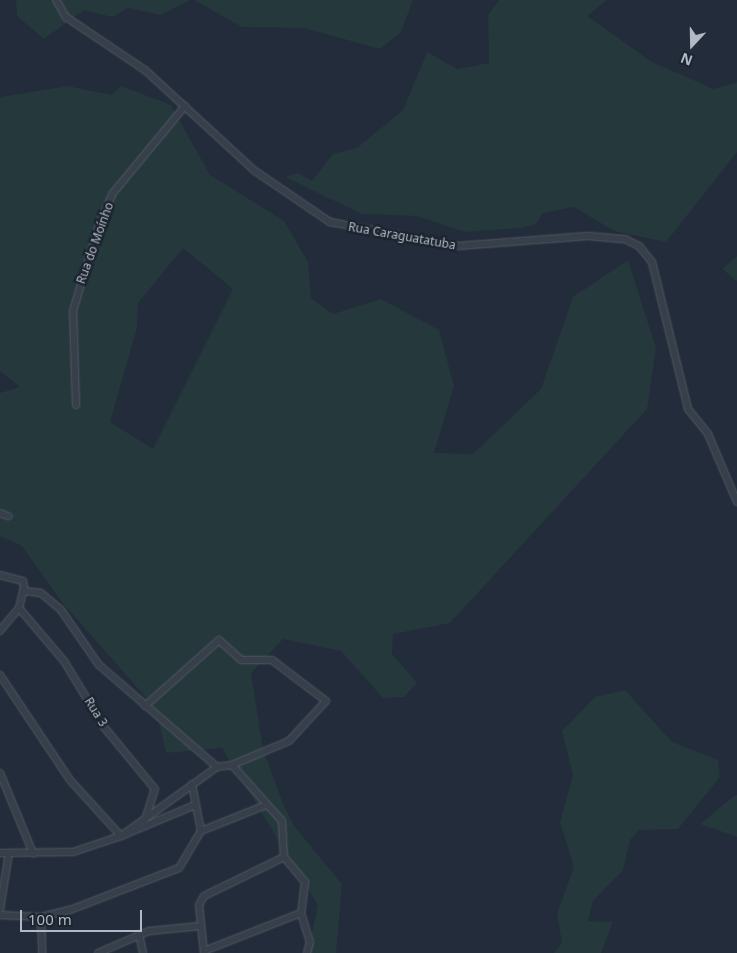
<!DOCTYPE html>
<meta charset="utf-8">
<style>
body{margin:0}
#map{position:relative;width:737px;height:953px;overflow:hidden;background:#232c3a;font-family:"Noto Sans",sans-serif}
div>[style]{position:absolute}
.green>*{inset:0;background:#25383b}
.roads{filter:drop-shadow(0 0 1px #525965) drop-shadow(0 0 1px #525965)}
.minor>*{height:6px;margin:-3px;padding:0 3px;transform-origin:3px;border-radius:3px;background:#373f4a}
span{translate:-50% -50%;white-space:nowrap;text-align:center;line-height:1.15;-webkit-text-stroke:5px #1c242f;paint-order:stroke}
.street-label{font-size:12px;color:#b2b9c6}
.north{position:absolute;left:667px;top:20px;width:50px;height:50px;-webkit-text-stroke:4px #1c242f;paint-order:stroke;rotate:201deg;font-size:14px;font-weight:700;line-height:20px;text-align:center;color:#b2b9c6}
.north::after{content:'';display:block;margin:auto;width:18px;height:22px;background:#b2b9c6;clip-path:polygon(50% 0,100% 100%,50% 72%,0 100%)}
.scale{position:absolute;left:20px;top:910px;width:122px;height:22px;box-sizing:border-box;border:2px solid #b2b9c6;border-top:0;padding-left:6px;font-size:15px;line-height:18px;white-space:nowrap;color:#b2b9c6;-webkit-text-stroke:4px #1c242f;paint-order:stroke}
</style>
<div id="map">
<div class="green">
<div style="clip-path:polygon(16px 0,190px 0,161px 15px,128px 8px,112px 17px,84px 10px,44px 39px,17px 16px)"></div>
<div style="clip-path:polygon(194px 0,413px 0,401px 32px,380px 49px,304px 28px,242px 27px)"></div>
<div style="clip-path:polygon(499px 0,607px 0,587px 16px,652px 62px,714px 89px,737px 82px,737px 152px,666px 242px,614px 231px,574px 207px,543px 213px,536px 224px,521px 228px,465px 232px,417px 216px,362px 214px,285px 177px,298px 173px,312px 181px,333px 154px,357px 148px,403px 110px,427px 52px,457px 69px,489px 63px,488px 15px)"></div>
<div style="clip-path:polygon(evenodd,68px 86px,111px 95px,121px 86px,171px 105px,210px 175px,284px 221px,308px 262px,311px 298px,333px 314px,381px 299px,439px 330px,454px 386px,434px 453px,473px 454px,541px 389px,573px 297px,628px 260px,656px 348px,647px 409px,450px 623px,393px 634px,392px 654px,417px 683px,404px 697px,383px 698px,341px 651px,283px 639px,251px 673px,263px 749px,283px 804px,294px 826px,342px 884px,336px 953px,308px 953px,318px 905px,222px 748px,166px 753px,156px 709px,61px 601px,22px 546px,0 536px,0 393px,20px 387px,0 371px,0 97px,68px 86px,183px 248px,233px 289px,153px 449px,110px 422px,137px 328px,138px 303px,183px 248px)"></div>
<div style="clip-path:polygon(737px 256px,737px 281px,722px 269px)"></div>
<div style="clip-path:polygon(625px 690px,672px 742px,718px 760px,720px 777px,678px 829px,639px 830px,630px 840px,623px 870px,593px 901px,588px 921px,613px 922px,601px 953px,554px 953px,562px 943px,557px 913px,574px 867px,560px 822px,573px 775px,562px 731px,595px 697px)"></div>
<div style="clip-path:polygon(737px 795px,737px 837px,700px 824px,734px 796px)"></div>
</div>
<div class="roads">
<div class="minor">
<div style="left:56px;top:0;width:20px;rotate:60deg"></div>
<div style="left:66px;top:17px;width:95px;rotate:33.9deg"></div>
<div style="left:145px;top:70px;width:149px;rotate:42.6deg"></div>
<div style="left:255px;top:171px;width:91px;rotate:34.2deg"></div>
<div style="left:330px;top:222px;width:130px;rotate:10.6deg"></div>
<div style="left:458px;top:246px;width:130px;rotate:-4.4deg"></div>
<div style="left:588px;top:236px;width:37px;rotate:5deg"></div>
<div style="left:625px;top:239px;width:16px;rotate:27deg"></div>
<div style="left:639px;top:246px;width:21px;rotate:51deg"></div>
<div style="left:652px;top:262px;width:151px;rotate:76.2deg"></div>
<div style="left:688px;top:409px;width:32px;rotate:51deg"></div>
<div style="left:708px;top:434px;width:74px;rotate:66.9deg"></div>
<div style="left:76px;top:405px;width:94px;rotate:-91.8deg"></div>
<div style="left:73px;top:311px;width:87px;rotate:-73.2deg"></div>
<div style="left:98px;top:228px;width:38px;rotate:-67deg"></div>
<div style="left:113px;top:193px;width:113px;rotate:-50.4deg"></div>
<div style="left:0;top:513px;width:9px;rotate:21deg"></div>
<div style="left:0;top:575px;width:24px;rotate:15deg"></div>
<div style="left:23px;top:581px;width:6px;rotate:81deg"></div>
<div style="left:24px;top:587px;width:22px;rotate:103deg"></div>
<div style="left:19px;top:608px;width:30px;rotate:130deg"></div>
<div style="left:24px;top:591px;width:17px;rotate:7deg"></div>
<div style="left:41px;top:593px;width:26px;rotate:40deg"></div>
<div style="left:61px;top:610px;width:67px;rotate:55.4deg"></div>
<div style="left:99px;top:665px;width:156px;rotate:40.8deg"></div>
<div style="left:217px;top:767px;width:15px;rotate:-8deg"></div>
<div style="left:232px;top:765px;width:75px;rotate:48.2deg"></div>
<div style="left:282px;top:821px;width:36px;rotate:87deg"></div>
<div style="left:284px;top:857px;width:33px;rotate:50deg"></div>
<div style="left:305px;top:882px;width:31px;rotate:97deg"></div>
<div style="left:301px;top:913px;width:30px;rotate:73deg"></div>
<div style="left:310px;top:942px;width:11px;rotate:105deg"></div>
<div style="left:19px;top:608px;width:70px;rotate:49.7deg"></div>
<div style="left:64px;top:661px;width:77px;rotate:58.8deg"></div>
<div style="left:104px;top:727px;width:80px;rotate:50.6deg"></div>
<div style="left:155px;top:789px;width:32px;rotate:108deg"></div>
<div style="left:0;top:675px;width:126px;rotate:56.3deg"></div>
<div style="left:70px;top:780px;width:76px;rotate:47.7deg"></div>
<div style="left:121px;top:836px;width:80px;rotate:-22.7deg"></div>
<div style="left:145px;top:706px;width:99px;rotate:-41.7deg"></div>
<div style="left:219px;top:640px;width:30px;rotate:42deg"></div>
<div style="left:241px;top:660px;width:31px"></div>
<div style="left:272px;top:660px;width:68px;rotate:37.2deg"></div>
<div style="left:326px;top:701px;width:54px;rotate:132.8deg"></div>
<div style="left:289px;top:741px;width:62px;rotate:157.2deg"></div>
<div style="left:0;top:773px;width:87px;rotate:67.6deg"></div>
<div style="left:192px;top:784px;width:48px;rotate:79.2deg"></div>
<div style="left:201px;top:831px;width:70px;rotate:-21.8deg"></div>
<div style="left:0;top:853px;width:73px;rotate:-0.8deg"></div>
<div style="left:73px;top:852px;width:51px;rotate:-18.4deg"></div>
<div style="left:121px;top:836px;width:118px;rotate:-35.7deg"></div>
<div style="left:0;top:909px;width:57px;rotate:-80.9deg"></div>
<div style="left:0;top:915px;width:41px;rotate:2.8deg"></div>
<div style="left:41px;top:917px;width:30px;rotate:-14deg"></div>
<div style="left:70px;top:910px;width:117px;rotate:-21.1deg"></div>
<div style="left:179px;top:868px;width:43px;rotate:-59.3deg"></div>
<div style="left:41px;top:917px;width:36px;rotate:88deg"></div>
<div style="left:139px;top:934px;width:19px;rotate:78deg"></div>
<div style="left:204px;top:951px;width:104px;rotate:-21.4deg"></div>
<div style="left:98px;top:953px;width:56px;rotate:-23.3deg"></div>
<div style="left:149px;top:931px;width:51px;rotate:-5.6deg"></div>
<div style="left:204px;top:953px;width:48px;rotate:-95.9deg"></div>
<div style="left:199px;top:905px;width:10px;rotate:-61deg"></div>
<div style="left:204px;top:896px;width:89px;rotate:-26deg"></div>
</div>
</div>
<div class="street-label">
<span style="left:402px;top:236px;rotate:10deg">Rua Caraguatatuba</span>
<span style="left:95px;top:243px;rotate:-70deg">Rua do Moínho</span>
<span style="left:96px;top:712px;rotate:58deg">Rua 3</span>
</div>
<div class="north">N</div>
<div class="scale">100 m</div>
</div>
